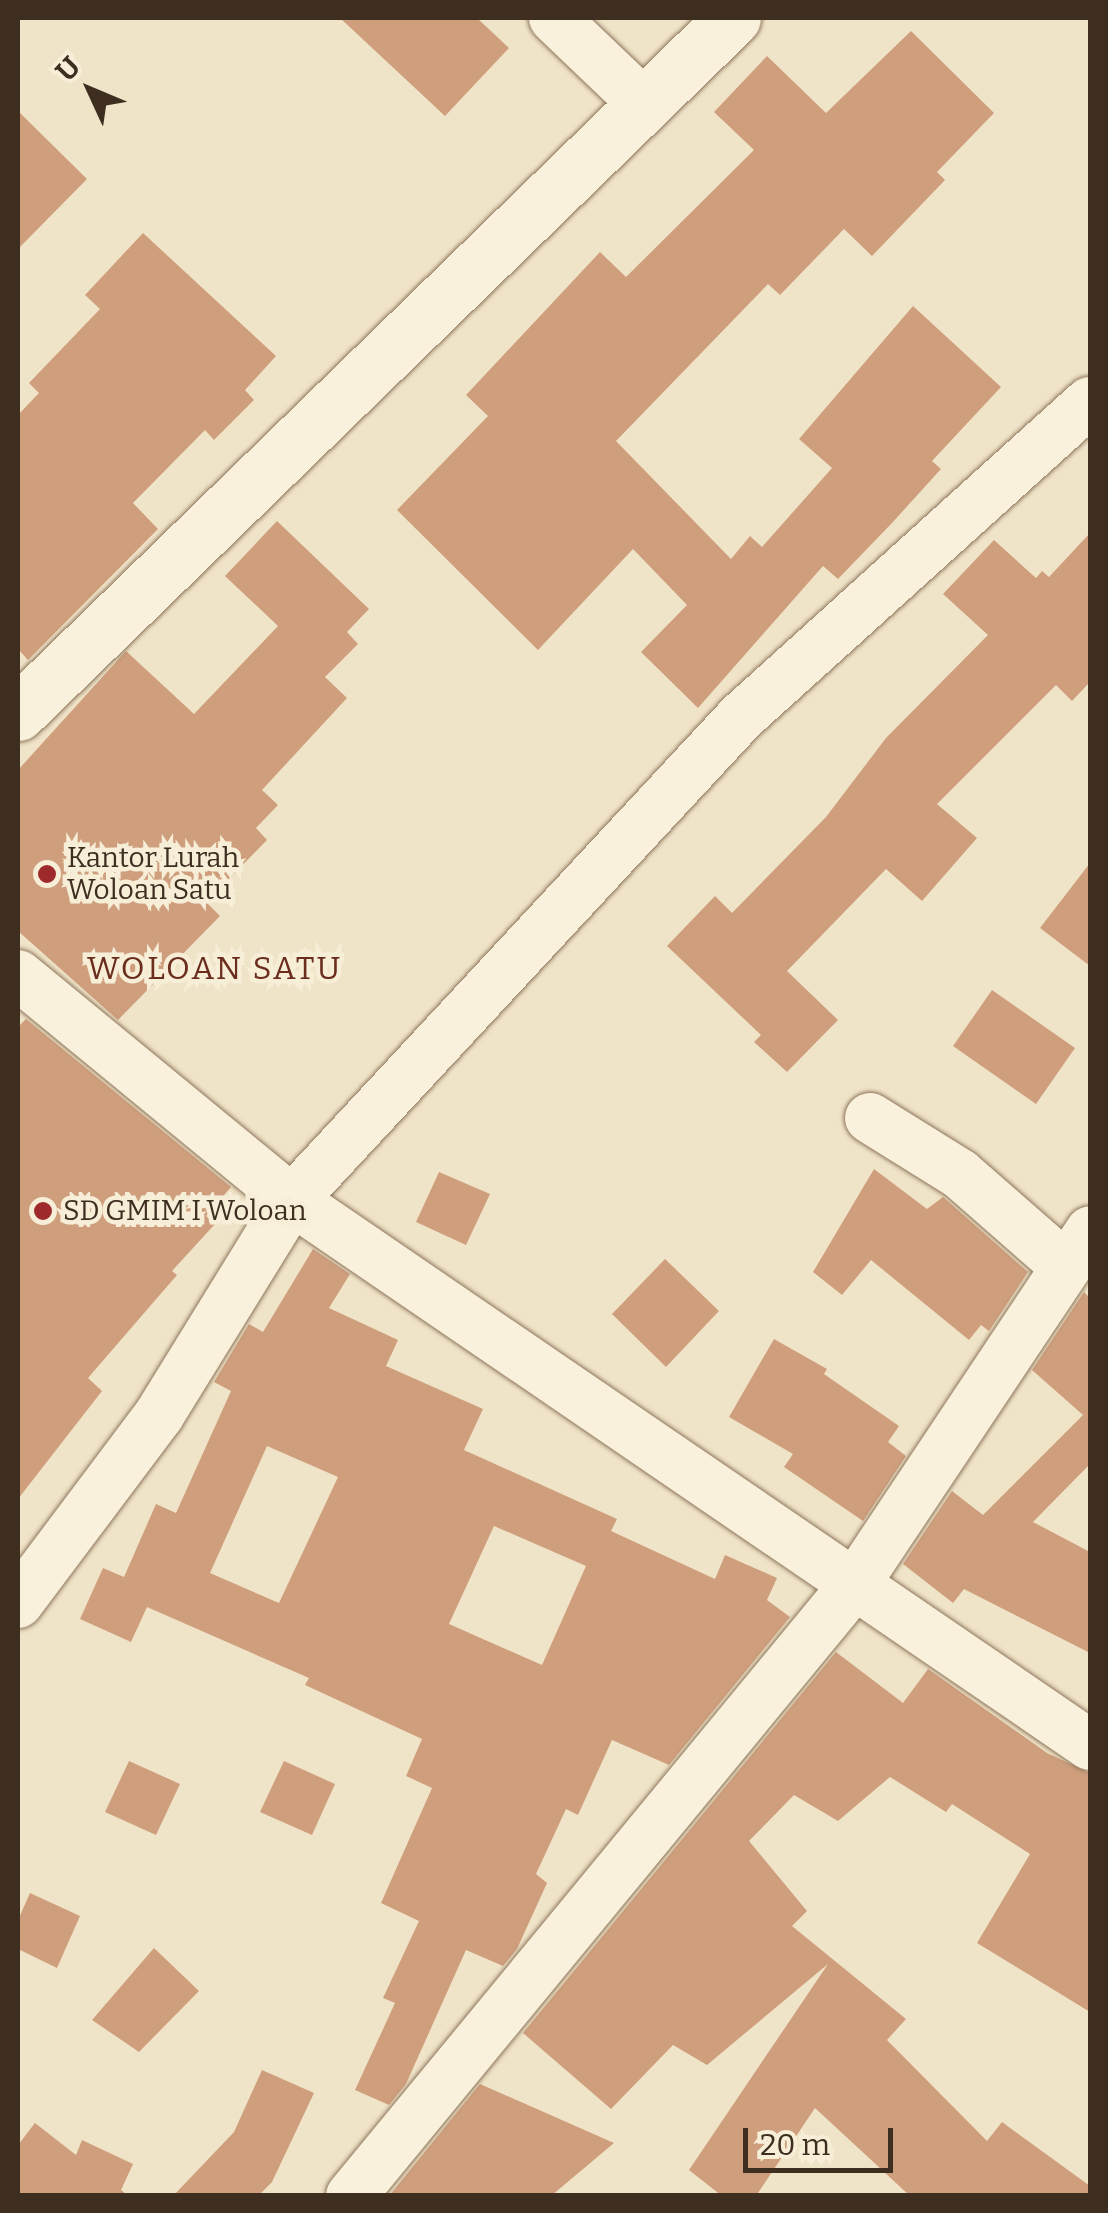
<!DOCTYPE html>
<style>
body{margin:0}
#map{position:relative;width:1108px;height:2213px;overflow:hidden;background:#f0e4c8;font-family:Bitter,serif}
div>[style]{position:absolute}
.building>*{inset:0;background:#cf9f7d}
.roads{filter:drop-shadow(0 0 2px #8d765c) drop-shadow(0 0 2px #8d765c)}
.street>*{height:50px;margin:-25px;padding:0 25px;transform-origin:25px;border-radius:25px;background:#faf1dc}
.secondary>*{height:55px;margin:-27.5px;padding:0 27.5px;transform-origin:27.5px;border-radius:27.5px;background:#faf1dc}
.dots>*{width:28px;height:28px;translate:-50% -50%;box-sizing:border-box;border:5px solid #f7eed8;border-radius:50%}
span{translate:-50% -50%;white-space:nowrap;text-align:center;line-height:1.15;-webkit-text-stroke:9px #f7eed8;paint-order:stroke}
.poi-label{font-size:28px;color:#3d2e20}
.left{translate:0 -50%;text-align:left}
.quarter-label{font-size:32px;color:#6b2e1e;letter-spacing:2.5px}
.frame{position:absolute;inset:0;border:20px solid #3d2e20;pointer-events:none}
.north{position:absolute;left:40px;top:40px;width:100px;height:100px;-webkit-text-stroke:8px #f7eed8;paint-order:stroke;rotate:314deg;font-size:28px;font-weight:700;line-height:40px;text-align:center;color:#3d2e20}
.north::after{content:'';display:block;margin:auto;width:35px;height:45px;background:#3d2e20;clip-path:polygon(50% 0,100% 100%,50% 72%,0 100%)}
.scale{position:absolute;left:743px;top:2128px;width:150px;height:45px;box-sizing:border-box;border:5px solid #3d2e20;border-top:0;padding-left:12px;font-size:30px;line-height:35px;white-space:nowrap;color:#3d2e20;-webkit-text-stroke:8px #f7eed8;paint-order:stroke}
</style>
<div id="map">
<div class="building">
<div style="clip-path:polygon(340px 18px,477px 18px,509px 48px,445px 116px)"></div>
<div style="clip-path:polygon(911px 31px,994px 113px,937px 172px,945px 180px,872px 256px,844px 229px,780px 295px,768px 284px,616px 441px,731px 559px,750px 536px,762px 547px,832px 468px,799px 439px,913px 306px,1001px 387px,932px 461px,941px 469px,892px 523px,838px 579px,823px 566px,698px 708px,641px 652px,687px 605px,633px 549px,538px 650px,397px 510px,488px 416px,466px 395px,600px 252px,626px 277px,754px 150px,714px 112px,767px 56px,826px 113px)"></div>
<div style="clip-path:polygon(18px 111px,87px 179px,18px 249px)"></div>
<div style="clip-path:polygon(143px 233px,276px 356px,245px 390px,254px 400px,214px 440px,205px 430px,133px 503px,158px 529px,28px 660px,18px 649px,18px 415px,39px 393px,29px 383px,100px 309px,85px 295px)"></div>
<div style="clip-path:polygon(277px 521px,369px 609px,347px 632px,358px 644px,325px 677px,347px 698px,262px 790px,278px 805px,256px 828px,267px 840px,206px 902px,220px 916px,118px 1020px,18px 931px,18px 770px,126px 651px,194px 714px,278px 626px,225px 576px)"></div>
<div style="clip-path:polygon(1090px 533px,1090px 682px,1072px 701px,1056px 685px,937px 804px,977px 838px,922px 901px,886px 869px,787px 971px,838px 1020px,787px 1072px,754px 1042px,761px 1035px,667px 946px,715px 896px,732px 913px,826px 817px,886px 738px,988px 635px,943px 594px,994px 540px,1036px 578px,1042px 571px,1049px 577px)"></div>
<div style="clip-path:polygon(1090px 863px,1090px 966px,1040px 928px)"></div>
<div style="clip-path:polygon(992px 990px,1075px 1048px,1036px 1104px,953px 1046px)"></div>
<div style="clip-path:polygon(26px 1019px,231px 1187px,206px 1216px,215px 1224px,172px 1271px,177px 1275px,88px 1378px,102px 1391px,18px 1499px,18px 1027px)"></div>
<div style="clip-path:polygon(874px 1169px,927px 1209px,943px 1197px,1028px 1272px,989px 1331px,981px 1325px,969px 1340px,871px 1260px,842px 1295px,813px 1272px)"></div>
<div style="clip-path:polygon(439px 1172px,490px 1194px,466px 1245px,416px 1222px)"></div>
<div style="clip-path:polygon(evenodd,313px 1249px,350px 1274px,329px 1308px,398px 1340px,386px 1366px,483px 1409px,464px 1450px,617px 1519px,611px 1531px,715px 1579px,725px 1555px,777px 1578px,767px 1600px,790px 1617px,669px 1765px,612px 1740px,578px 1815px,566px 1809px,536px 1874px,547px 1883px,517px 1949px,503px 1966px,466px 1950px,406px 2084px,389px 2105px,355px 2090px,395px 2003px,383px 1998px,419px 1921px,381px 1903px,432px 1788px,406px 1776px,422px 1739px,305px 1685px,309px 1678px,147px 1607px,131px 1642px,80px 1619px,103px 1568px,124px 1577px,156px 1504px,176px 1513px,231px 1391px,214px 1382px,249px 1324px,263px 1332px,313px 1249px,267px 1446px,338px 1477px,279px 1603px,210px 1573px,267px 1446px,313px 1249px,494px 1526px,586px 1566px,542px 1665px,449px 1624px,494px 1526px)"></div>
<div style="clip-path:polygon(665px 1259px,719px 1311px,666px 1367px,612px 1314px)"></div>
<div style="clip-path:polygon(1084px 1292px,1090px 1298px,1090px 1464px,1033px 1522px,1090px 1552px,1090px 1653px,964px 1589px,953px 1603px,903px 1564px,952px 1491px,983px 1515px,1083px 1415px,1032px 1370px)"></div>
<div style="clip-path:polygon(774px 1339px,827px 1369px,824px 1374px,899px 1426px,888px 1442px,906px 1456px,863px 1521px,784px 1467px,793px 1454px,729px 1417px)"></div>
<div style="clip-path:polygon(836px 1652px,903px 1703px,928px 1669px,1047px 1753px,1090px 1773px,1090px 2012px,977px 1943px,1030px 1854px,952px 1804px,946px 1812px,890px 1777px,838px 1821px,794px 1795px,749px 1841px,807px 1911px,792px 1926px,906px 2019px,887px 2040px,987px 2141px,1002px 2122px,1090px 2186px,1090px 2196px,910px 2196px,815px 2108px,756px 2196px,722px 2196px,689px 2170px,828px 1964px,707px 2065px,673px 2045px,611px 2109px,523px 2033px)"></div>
<div style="clip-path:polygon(129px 1761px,180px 1784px,156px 1835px,105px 1812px)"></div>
<div style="clip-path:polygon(284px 1761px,335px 1784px,312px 1835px,260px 1812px)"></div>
<div style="clip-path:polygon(30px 1893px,80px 1916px,57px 1968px,18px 1949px,18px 1920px)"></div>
<div style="clip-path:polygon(154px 1948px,199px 1991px,139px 2052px,92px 2020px)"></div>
<div style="clip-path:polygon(262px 2070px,314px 2093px,272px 2182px,258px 2196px,173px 2196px,234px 2132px)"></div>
<div style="clip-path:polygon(480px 2084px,614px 2143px,551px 2196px,389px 2196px)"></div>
<div style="clip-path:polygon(35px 2123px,76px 2155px,82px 2140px,133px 2164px,121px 2190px,129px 2196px,18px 2196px,18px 2145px)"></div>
</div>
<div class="roads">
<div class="street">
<div style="left:554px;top:18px;width:124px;rotate:43.7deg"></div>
<div style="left:18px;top:975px;width:355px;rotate:39.4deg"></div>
<div style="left:292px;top:1200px;width:966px;rotate:34.33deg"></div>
<div style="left:870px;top:1118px;width:106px;rotate:31.9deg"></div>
<div style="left:960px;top:1174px;width:138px;rotate:41.2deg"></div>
<div style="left:18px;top:1603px;width:235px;rotate:-53.1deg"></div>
<div style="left:159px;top:1415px;width:253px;rotate:-58.3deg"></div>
<div style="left:292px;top:1200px;width:659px;rotate:-47.09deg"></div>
<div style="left:741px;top:717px;width:470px;rotate:-42.1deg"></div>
<div style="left:351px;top:2196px;width:793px;rotate:-50.53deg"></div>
<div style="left:855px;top:1584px;width:424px;rotate:-56.3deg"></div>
</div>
<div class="secondary">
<div style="left:18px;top:713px;width:997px;rotate:-44.19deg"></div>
</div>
</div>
<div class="dots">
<div style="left:47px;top:874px;background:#9e2a2b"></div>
<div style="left:43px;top:1211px;background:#9e2a2b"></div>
</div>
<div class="poi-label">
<span class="left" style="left:67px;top:874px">Kantor Lurah<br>Woloan Satu</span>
<span class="left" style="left:63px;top:1211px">SD GMIM I Woloan</span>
</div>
<div class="quarter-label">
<span style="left:215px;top:968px">WOLOAN SATU</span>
</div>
<div class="frame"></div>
<div class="north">U</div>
<div class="scale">20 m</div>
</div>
